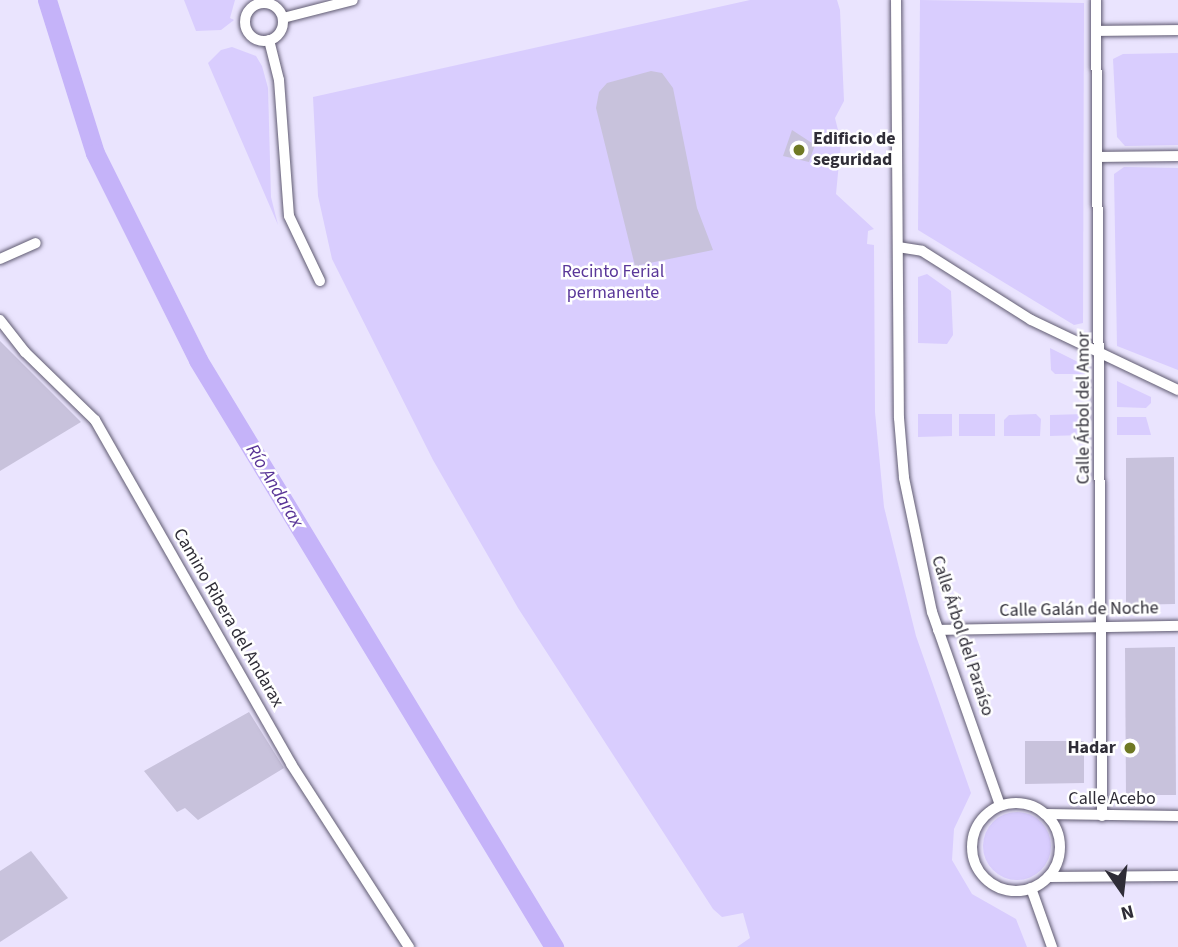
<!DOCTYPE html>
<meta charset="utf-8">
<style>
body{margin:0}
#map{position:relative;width:1178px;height:947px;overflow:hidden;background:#eae4fe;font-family:"Source Sans 3",sans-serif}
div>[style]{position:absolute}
.green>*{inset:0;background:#d9cdfe}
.round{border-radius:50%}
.river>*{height:19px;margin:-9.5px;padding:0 9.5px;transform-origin:9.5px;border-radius:9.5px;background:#c5b3f9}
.building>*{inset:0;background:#c8c2dc}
.roads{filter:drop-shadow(0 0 2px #605b71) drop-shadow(0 0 2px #605b71)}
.minor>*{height:10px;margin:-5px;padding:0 5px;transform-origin:5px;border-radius:5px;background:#fff}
.minor>.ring{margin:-5px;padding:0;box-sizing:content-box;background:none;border:10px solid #fff;border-radius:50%}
.dots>*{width:19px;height:19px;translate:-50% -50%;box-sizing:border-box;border:4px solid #fff;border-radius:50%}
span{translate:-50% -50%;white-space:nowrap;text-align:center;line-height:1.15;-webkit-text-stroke:5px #fff;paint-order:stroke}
.poi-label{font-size:18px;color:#2f2d37;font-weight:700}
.left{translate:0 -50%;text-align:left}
.right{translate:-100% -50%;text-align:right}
.park-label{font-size:18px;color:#5a3799}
.street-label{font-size:18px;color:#2f2d37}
.water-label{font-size:19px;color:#593597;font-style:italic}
.north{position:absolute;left:1087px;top:856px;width:70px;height:70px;-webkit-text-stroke:5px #fff;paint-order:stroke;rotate:166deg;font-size:19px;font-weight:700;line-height:28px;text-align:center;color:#2f2d37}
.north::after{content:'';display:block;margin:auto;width:24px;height:32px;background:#2f2d37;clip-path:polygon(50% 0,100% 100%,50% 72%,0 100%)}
</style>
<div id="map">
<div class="green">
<div style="clip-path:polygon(184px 0,235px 0,230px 18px,234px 20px,221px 30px,196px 31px)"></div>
<div style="clip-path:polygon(750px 0,837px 0,840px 10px,844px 101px,835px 118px,841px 142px,836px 194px,874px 229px,868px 231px,867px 244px,874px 245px,875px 412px,884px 507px,916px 636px,971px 793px,954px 829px,952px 860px,972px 894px,1016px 919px,1027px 947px,737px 947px,750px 938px,743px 913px,722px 917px,713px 909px,518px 608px,433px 460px,332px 259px,318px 196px,313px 97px)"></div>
<div style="clip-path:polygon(920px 0,1084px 3px,1083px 323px,1074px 325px,918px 230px)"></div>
<div style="clip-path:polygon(232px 47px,256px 56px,262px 66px,268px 88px,271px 197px,278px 225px,208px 63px,221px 50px)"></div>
<div style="clip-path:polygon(1178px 53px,1178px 145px,1125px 146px,1117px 137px,1113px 59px,1123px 54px)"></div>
<div style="clip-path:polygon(1124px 167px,1178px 168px,1178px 370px,1117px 346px,1114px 174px)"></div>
<div style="clip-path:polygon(927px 274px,951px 291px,953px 335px,947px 344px,918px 343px,918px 277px)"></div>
<div style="clip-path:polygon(1050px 348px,1084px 365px,1085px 374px,1055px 374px,1051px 370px)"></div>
<div style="clip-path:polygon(1117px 381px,1151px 397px,1151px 403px,1146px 408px,1117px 407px)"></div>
<div style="clip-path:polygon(918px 414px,952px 414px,952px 436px,918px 437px)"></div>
<div style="clip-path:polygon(959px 414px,995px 414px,995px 436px,959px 436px)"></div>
<div style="clip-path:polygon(1036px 414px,1041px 419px,1040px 436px,1004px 436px,1004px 420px,1009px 415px)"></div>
<div style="clip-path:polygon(1084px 414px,1084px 435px,1050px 436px,1050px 415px)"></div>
<div style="clip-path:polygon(1117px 417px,1146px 417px,1151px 435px,1117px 435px)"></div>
<div class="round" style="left:983px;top:812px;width:68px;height:68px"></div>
</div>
<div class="river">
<div style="left:47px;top:0;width:160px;rotate:72.6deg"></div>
<div style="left:95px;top:153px;width:231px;rotate:63.5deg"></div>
<div style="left:198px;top:360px;width:687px;rotate:58.76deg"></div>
</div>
<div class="building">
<div style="clip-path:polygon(651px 71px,662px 73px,673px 88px,697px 208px,713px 250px,635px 266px,596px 108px,599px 92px,607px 83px)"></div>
<div style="clip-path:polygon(792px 130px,815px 145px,809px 162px,783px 156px)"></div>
<div style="clip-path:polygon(0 341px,81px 422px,0 471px)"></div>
<div style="clip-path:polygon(1174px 457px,1175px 604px,1126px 605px,1126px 458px)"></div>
<div style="clip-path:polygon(1175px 647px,1176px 795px,1126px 795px,1125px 648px)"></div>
<div style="clip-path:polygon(249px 712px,284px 768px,198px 820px,185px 808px,177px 812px,144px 771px)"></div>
<div style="clip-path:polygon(1025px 741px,1084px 741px,1084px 783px,1025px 784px)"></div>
<div style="clip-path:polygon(31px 851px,68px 898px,0 942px,0 871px)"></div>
</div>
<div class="roads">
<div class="minor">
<div style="left:896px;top:0;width:418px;rotate:89.6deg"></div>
<div style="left:899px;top:418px;width:60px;rotate:85.2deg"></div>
<div style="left:904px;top:478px;width:137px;rotate:78.2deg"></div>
<div style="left:932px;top:612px;width:205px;rotate:70.6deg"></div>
<div style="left:1096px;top:0;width:816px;rotate:89.58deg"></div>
<div class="ring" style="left:245px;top:3px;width:28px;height:28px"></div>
<div style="left:283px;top:18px;width:72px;rotate:-14.4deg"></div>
<div style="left:1096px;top:31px;width:82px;rotate:-0.7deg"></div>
<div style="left:269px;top:40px;width:41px;rotate:76deg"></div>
<div style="left:279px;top:80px;width:136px;rotate:85.8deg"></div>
<div style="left:289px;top:216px;width:72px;rotate:64.5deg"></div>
<div style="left:1100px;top:157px;width:78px;rotate:-0.7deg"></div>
<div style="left:898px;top:247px;width:24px;rotate:9deg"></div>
<div style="left:922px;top:251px;width:129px;rotate:32.3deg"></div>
<div style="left:1031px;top:320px;width:163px;rotate:25.5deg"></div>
<div style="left:0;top:259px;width:39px;rotate:-24deg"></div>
<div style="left:0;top:320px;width:41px;rotate:52deg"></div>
<div style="left:25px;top:352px;width:98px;rotate:44.2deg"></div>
<div style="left:95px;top:420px;width:396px;rotate:60.3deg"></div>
<div style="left:291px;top:764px;width:218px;rotate:57.2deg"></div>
<div style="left:938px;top:630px;width:240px;rotate:-1deg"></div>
<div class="ring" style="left:972px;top:803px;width:78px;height:78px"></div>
<div style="left:1045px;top:814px;width:133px;rotate:0.9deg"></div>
<div style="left:1048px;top:877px;width:130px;rotate:-0.4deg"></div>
<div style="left:1031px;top:888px;width:63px;rotate:70.4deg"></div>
</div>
</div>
<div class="dots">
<div style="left:799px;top:150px;background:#6f7924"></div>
<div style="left:1130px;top:748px;background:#6f7924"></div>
</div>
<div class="poi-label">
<span class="left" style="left:813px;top:150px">Edificio de<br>seguridad</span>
<span class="right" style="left:1116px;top:748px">Hadar</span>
</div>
<div class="park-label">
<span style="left:613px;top:283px">Recinto Ferial<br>permanente</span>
</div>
<div class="street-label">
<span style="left:1084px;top:408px;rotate:-90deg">Calle Árbol del Amor</span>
<span style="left:1079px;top:610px;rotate:-1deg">Calle Galán de Noche</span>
<span style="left:228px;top:618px;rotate:60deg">Camino Ribera del Andarax</span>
<span style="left:962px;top:636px;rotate:72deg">Calle Árbol del Paraíso</span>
<span style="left:1112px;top:799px">Calle Acebo</span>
</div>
<div class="water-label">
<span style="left:274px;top:486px;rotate:59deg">Río Andarax</span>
</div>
<div class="north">N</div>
</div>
